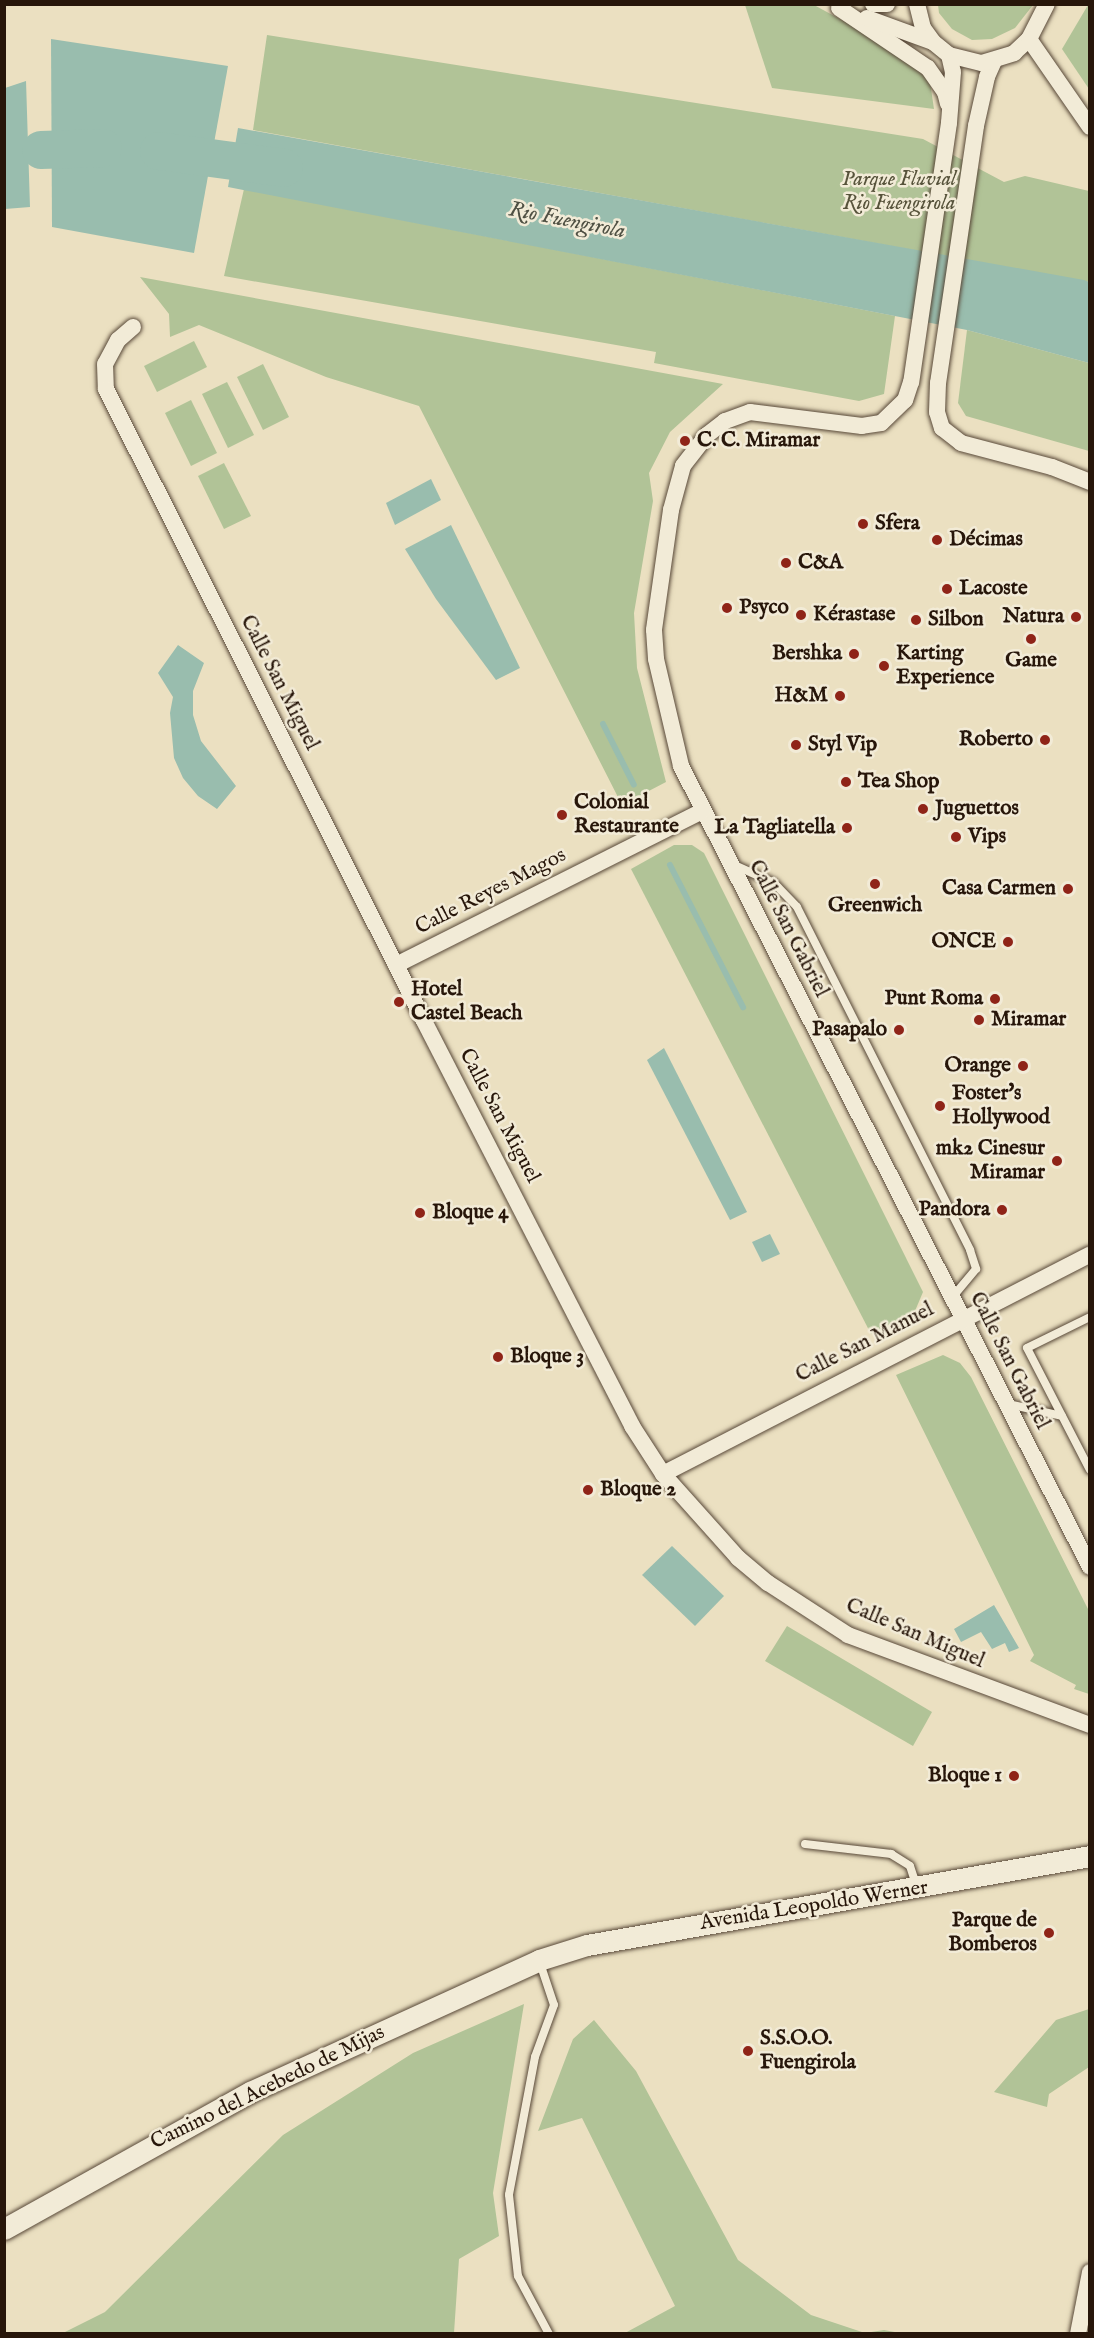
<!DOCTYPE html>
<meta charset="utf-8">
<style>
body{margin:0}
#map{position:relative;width:1094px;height:2338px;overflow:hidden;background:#ebe0c1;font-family:"IM FELL English",serif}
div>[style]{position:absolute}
.green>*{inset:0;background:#b1c397}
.water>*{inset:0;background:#99bdae}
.stream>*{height:6px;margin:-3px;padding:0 3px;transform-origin:3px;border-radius:3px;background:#99bdae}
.river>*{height:38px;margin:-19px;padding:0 19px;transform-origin:19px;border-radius:19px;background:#99bdae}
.roads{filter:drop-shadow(0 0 2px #584838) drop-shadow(0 0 2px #584838)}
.service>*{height:8px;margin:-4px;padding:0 4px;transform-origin:4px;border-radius:4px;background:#f2ebd7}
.minor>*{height:16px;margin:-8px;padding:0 8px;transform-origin:8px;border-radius:8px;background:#f2ebd7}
.tertiary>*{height:21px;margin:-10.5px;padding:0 10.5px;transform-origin:10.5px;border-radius:10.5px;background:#f2ebd7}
.dots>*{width:16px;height:16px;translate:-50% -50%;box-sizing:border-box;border:3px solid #f2ebd7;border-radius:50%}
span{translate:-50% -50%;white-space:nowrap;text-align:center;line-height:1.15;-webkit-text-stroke:5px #f2ebd7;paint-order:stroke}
.park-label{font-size:21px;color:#57533b;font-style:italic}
.poi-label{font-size:21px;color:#27160a;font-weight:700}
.left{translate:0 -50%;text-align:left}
.right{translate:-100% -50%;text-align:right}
.street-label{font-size:21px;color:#27160a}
.water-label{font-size:22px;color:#4f5043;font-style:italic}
.frame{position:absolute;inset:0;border:6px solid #27160a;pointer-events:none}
</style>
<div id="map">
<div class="green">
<div style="clip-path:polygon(745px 5px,814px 5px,873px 37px,911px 62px,930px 82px,934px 109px,772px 88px)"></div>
<div style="clip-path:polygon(938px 5px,938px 4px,1033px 5px,1015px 28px,992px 39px,972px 40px,952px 29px,939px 13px)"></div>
<div style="clip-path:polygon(1088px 5px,1090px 5px,1089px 89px,1062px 49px)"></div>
<div style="clip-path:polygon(267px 35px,923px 139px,1004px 182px,1025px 176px,1089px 191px,1089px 282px,253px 130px)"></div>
<div style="clip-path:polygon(244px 189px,895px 316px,884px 394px,859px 401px,654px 363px,656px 352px,224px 276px)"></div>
<div style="clip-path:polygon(140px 277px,723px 384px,670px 432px,649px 473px,653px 501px,634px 613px,637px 668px,666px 782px,622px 805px,419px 406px,326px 377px,199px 325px,170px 337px,169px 314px)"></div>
<div style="clip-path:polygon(967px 330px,1089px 363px,1089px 451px,966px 416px,958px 403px)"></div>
<div style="clip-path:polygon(194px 341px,207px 367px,157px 392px,144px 366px)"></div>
<div style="clip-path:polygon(263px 364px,289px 417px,263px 430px,237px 377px)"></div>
<div style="clip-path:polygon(227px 382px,254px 435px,228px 448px,202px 394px)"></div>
<div style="clip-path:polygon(191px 400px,217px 453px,191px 466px,165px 413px)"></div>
<div style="clip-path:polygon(224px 463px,251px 516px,224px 529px,198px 476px)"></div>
<div style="clip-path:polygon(674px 845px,692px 845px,704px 853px,923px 1292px,915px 1311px,871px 1334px,631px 869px)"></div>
<div style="clip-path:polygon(943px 1355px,960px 1363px,971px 1377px,1089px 1611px,1089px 1694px,1074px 1689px,1076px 1685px,1030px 1661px,1034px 1655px,896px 1375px)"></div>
<div style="clip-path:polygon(787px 1626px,932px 1712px,913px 1746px,765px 1661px)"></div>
<div style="clip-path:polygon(524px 2004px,493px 2193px,499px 2236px,459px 2259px,454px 2333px,63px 2333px,105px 2312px,283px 2135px,413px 2053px)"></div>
<div style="clip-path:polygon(1089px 2009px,1089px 2067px,1049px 2094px,1047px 2107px,994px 2092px,1056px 2020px)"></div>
<div style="clip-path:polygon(594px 2020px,636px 2071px,738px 2260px,811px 2315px,865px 2333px,884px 2330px,900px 2333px,625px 2333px,675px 2306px,582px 2118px,538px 2131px,573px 2039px)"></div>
</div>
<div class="water">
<div style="clip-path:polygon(51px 39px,228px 66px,194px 253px,52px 227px)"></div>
<div style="clip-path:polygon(26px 81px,30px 207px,5px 209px,5px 88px)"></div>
<div style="clip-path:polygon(238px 128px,1084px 280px,1089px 282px,1089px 363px,967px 330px,228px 187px)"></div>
<div style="clip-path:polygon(431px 479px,441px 500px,395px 525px,386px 503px)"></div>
<div style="clip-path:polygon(451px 525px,520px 668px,496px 680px,436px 599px,405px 549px)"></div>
<div style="clip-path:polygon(178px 645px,204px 663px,193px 691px,193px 715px,201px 741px,236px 786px,217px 809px,198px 796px,183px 778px,174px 758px,170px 713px,173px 697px,158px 673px)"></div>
<div style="clip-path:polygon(664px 1048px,747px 1212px,730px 1220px,647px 1060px)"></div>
<div style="clip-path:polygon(770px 1234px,780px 1254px,762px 1262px,752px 1242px)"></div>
<div style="clip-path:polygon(672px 1546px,724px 1596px,695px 1626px,642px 1575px)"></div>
<div style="clip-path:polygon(994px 1605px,1019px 1648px,1009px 1652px,1005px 1643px,992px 1649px,981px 1632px,961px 1642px,954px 1629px)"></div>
</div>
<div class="stream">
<div style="left:603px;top:724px;width:68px;rotate:63.1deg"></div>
<div style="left:670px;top:865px;width:160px;rotate:62.8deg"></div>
</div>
<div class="river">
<div style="left:41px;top:150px;width:62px;rotate:-1.8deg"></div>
<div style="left:159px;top:151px;width:126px;rotate:7.7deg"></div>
</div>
<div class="roads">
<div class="service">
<div style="left:732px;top:864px;width:46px;rotate:24.3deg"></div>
<div style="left:774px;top:883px;width:33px;rotate:46deg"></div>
<div style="left:797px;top:907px;width:384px;rotate:63.2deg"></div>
<div style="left:970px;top:1250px;width:20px;rotate:72deg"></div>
<div style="left:976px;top:1269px;width:38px;rotate:130deg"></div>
<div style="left:1090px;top:1317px;width:70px;rotate:153.8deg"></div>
<div style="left:1027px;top:1348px;width:137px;rotate:62.7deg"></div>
<div style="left:1008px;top:1404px;width:55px;rotate:12.5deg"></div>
<div style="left:805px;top:1844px;width:87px;rotate:6.6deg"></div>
<div style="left:891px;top:1854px;width:22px;rotate:32deg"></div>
<div style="left:910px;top:1866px;width:22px;rotate:72deg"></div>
<div style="left:539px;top:1960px;width:47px;rotate:71.6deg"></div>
<div style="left:554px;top:2005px;width:55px;rotate:110.1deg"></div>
<div style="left:535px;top:2057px;width:140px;rotate:100.7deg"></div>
<div style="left:509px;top:2195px;width:81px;rotate:83.7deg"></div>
<div style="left:518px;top:2276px;width:66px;rotate:61.9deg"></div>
</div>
<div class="minor">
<div style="left:873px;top:4px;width:14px"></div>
<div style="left:917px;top:4px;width:25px;rotate:76deg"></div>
<div style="left:923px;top:28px;width:17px;rotate:54deg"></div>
<div style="left:933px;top:42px;width:21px;rotate:39deg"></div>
<div style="left:949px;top:55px;width:34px;rotate:14deg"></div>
<div style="left:982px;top:63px;width:34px;rotate:-17deg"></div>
<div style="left:1014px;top:53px;width:21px;rotate:-43deg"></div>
<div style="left:1029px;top:39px;width:39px;rotate:-63deg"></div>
<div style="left:839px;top:8px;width:107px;rotate:34deg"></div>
<div style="left:928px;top:68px;width:29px;rotate:55deg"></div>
<div style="left:945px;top:92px;width:12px;rotate:76deg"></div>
<div style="left:867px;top:18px;width:70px;rotate:20deg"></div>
<div style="left:1029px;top:39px;width:107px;rotate:55.3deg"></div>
<div style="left:949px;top:55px;width:17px;rotate:77deg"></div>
<div style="left:953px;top:72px;width:51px;rotate:94.5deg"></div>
<div style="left:949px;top:123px;width:262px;rotate:98.3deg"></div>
<div style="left:911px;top:382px;width:19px;rotate:108deg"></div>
<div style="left:905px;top:400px;width:33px;rotate:136deg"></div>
<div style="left:881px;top:423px;width:19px;rotate:171deg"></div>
<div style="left:862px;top:426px;width:113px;rotate:-172.9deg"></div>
<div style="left:750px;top:412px;width:27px;rotate:160deg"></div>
<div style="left:725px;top:421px;width:23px;rotate:142deg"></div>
<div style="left:707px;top:435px;width:39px;rotate:128deg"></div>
<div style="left:683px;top:466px;width:46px;rotate:105.3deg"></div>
<div style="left:671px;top:510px;width:121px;rotate:98.1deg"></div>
<div style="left:654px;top:630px;width:29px;rotate:86deg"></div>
<div style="left:656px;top:659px;width:110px;rotate:76.8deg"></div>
<div style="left:681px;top:766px;width:899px;rotate:62.95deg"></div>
<div style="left:994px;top:61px;width:17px;rotate:114deg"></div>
<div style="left:987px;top:77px;width:50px;rotate:102.7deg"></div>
<div style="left:976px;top:126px;width:260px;rotate:98.4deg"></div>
<div style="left:938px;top:383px;width:29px;rotate:92deg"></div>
<div style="left:937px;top:412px;width:17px;rotate:73deg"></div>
<div style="left:942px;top:428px;width:24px;rotate:38deg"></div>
<div style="left:961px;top:443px;width:94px;rotate:14.8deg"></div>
<div style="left:1052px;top:467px;width:41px;rotate:21.5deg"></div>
<div style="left:133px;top:327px;width:20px;rotate:139deg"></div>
<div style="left:118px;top:340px;width:27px;rotate:118deg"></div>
<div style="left:105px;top:364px;width:25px;rotate:88deg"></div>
<div style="left:106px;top:389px;width:705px;rotate:63.29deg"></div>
<div style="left:423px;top:1019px;width:458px;rotate:62.8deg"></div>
<div style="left:632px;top:1426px;width:57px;rotate:57.1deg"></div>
<div style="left:663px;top:1474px;width:113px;rotate:48.2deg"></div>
<div style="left:738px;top:1558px;width:39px;rotate:40deg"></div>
<div style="left:768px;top:1583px;width:95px;rotate:33deg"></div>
<div style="left:848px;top:1635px;width:258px;rotate:20.4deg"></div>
<div style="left:396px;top:965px;width:343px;rotate:-26.7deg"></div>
<div style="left:663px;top:1474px;width:480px;rotate:-27.2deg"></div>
<div style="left:1078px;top:2334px;width:63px;rotate:-79deg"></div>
</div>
<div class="tertiary">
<div style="left:4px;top:2229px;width:282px;rotate:-29.1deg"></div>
<div style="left:250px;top:2092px;width:318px;rotate:-24.5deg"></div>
<div style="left:539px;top:1960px;width:50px;rotate:-17.4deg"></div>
<div style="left:587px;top:1945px;width:511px;rotate:-10.03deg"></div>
</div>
</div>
<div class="dots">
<div style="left:685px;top:441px;background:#8f2418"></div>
<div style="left:863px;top:524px;background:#8f2418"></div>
<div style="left:937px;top:540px;background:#8f2418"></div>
<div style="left:786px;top:563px;background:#8f2418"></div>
<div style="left:947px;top:589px;background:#8f2418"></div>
<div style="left:727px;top:608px;background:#8f2418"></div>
<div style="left:801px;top:615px;background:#8f2418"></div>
<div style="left:1076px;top:617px;background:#8f2418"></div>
<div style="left:916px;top:620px;background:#8f2418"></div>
<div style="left:1031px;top:639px;background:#8f2418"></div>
<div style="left:854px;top:654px;background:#8f2418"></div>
<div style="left:884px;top:666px;background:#8f2418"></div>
<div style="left:840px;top:696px;background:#8f2418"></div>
<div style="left:1045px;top:740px;background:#8f2418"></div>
<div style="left:796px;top:745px;background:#8f2418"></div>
<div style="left:846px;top:782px;background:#8f2418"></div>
<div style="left:923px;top:809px;background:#8f2418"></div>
<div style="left:562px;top:815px;background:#8f2418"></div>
<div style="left:847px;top:828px;background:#8f2418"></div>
<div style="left:956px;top:837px;background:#8f2418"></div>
<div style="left:875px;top:884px;background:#8f2418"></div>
<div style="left:1068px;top:889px;background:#8f2418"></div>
<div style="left:1008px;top:942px;background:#8f2418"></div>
<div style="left:995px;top:999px;background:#8f2418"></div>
<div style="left:399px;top:1002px;background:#8f2418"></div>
<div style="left:979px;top:1020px;background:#8f2418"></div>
<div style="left:899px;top:1030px;background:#8f2418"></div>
<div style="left:1023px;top:1066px;background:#8f2418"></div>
<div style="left:940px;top:1106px;background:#8f2418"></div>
<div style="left:1057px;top:1161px;background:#8f2418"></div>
<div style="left:1002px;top:1210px;background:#8f2418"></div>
<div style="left:420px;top:1213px;background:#8f2418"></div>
<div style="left:498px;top:1357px;background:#8f2418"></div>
<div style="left:588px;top:1490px;background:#8f2418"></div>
<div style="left:1014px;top:1776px;background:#8f2418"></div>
<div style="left:1049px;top:1933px;background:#8f2418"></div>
<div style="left:748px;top:2051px;background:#8f2418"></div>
</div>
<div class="park-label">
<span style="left:899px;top:192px">Parque Fluvial<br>Rio Fuengirola</span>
</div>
<div class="poi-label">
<span class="left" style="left:697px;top:441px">C. C. Miramar</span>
<span class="left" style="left:875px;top:524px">Sfera</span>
<span class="left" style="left:949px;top:540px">Décimas</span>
<span class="left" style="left:798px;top:563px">C&amp;A</span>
<span class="left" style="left:959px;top:589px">Lacoste</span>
<span class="left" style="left:739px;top:608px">Psyco</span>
<span class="left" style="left:813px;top:615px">Kérastase</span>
<span class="right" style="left:1064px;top:617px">Natura</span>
<span class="left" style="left:928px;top:620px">Silbon</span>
<span class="right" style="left:842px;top:654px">Bershka</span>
<span class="left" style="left:896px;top:666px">Karting<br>Experience</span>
<span style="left:1031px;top:661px">Game</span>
<span class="right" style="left:828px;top:696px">H&amp;M</span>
<span class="right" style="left:1033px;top:740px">Roberto</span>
<span class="left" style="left:808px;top:745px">Styl Vip</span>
<span class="left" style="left:858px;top:782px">Tea Shop</span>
<span class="left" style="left:574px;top:815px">Colonial<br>Restaurante</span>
<span class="left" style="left:935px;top:809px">Juguettos</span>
<span class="right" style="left:835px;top:828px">La Tagliatella</span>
<span class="left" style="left:968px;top:837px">Vips</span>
<span class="right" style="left:1056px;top:889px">Casa Carmen</span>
<span style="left:875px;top:906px">Greenwich</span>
<span class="right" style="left:996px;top:942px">ONCE</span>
<span class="left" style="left:411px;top:1002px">Hotel<br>Castel Beach</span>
<span class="right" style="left:983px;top:999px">Punt Roma</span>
<span class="left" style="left:991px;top:1020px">Miramar</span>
<span class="right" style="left:887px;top:1030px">Pasapalo</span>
<span class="right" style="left:1011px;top:1066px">Orange</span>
<span class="left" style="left:952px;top:1106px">Foster's<br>Hollywood</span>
<span class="right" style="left:1045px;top:1161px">mk2 Cinesur<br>Miramar</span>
<span class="right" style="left:990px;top:1210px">Pandora</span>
<span class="left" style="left:432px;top:1213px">Bloque 4</span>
<span class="left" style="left:510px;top:1357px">Bloque 3</span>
<span class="left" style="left:600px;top:1490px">Bloque 2</span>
<span class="right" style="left:1002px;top:1776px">Bloque 1</span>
<span class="right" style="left:1037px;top:1933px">Parque de<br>Bomberos</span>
<span class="left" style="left:760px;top:2051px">S.S.O.O.<br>Fuengirola</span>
</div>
<div class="street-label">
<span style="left:279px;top:683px;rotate:63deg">Calle San Miguel</span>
<span style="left:491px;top:892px;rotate:-27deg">Calle Reyes Magos</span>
<span style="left:788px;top:929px;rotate:63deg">Calle San Gabriel</span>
<span style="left:499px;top:1116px;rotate:62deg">Calle San Miguel</span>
<span style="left:865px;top:1343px;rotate:-27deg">Calle San Manuel</span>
<span style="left:1009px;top:1361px;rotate:63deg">Calle San Gabriel</span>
<span style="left:915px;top:1634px;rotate:23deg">Calle San Miguel</span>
<span style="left:814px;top:1906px;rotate:-9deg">Avenida Leopoldo Werner</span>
<span style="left:268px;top:2088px;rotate:-26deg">Camino del Acebedo de Mijas</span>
</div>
<div class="water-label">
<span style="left:567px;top:221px;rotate:11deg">Rio Fuengirola</span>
</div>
<div class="frame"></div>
</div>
